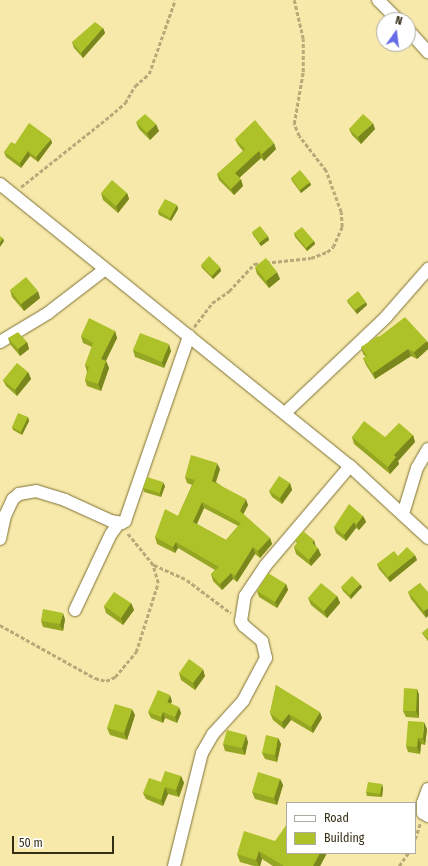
<!DOCTYPE html>
<style>
body{margin:0}
#map{position:relative;width:428px;height:866px;overflow:hidden;background:#f7e9aa;font-family:"Fira Sans Condensed",sans-serif}
div>[style]{position:absolute}
.path>*{height:2.5px;margin-top:-1.25px;transform-origin:0;background:repeating-linear-gradient(90deg,#b6aa78 0 4px,transparent 0 6px)}
.roads{filter:drop-shadow(0 0 1px #7e7135) drop-shadow(0 0 1px #7e7135)}
.street>*{height:12px;margin:-6px;padding:0 6px;transform-origin:6px;border-radius:6px;background:#fff}
.wall>*{inset:0;background:#95a623}
.shaded-wall>*{inset:0;background:#79871d}
.building>*{inset:0;background:#adc129}
span{translate:-50% -50%;white-space:nowrap;text-align:center;line-height:1.15;-webkit-text-stroke:3px #fff;paint-order:stroke}
.legend{position:absolute;left:286px;top:802px;width:130px;height:52px;box-sizing:border-box;background:#fff;border:1px solid #aeaba1;margin:0;padding:5px 7px;list-style:none;font-size:12px;color:#342e15}
.legend li{display:flex;align-items:center;gap:8px;height:20px}
.legend b{width:20px;border:1px solid #aeaba1}
.north{position:absolute;left:376px;top:12px;width:40px;height:40px;box-sizing:border-box;background:#fff;border:1px solid #aeaba1;border-radius:50%;rotate:14deg;font-size:11px;font-weight:700;line-height:16px;text-align:center;color:#342e15}
.north::after{content:'';display:block;margin:auto;width:14px;height:18px;background:#666ce5;clip-path:polygon(50% 0,100% 100%,50% 72%,0 100%)}
.scale{position:absolute;left:12px;top:836px;width:102px;height:18px;box-sizing:border-box;border:2px solid #342e15;border-top:0;padding-left:5px;font-size:12px;line-height:14px;white-space:nowrap;color:#342e15;-webkit-text-stroke:3px #fff;paint-order:stroke}
</style>
<div id="map">
<div class="path">
<div style="left:21px;top:187px;width:114px;rotate:-38.6deg"></div>
<div style="left:110px;top:116px;width:20px;rotate:-41deg"></div>
<div style="left:125px;top:103px;width:20px;rotate:-60deg"></div>
<div style="left:135px;top:86px;width:18px;rotate:-41deg"></div>
<div style="left:149px;top:74px;width:78px;rotate:-70.6deg"></div>
<div style="left:194px;top:327px;width:30px;rotate:-53deg"></div>
<div style="left:212px;top:303px;width:21px;rotate:-35deg"></div>
<div style="left:229px;top:291px;width:37px;rotate:-47deg"></div>
<div style="left:254px;top:264px;width:57px;rotate:-6deg"></div>
<div style="left:311px;top:258px;width:17px;rotate:-21deg"></div>
<div style="left:327px;top:252px;width:8px;rotate:-40deg"></div>
<div style="left:333px;top:247px;width:22px;rotate:-66deg"></div>
<div style="left:342px;top:227px;width:15px;rotate:-94deg"></div>
<div style="left:341px;top:212px;width:44px;rotate:-110.1deg"></div>
<div style="left:326px;top:171px;width:44px;rotate:-127.6deg"></div>
<div style="left:299px;top:136px;width:13px;rotate:-113deg"></div>
<div style="left:294px;top:124px;width:53px;rotate:-80.2deg"></div>
<div style="left:303px;top:72px;width:33px;rotate:-90deg"></div>
<div style="left:303px;top:39px;width:40px;rotate:-103deg"></div>
<div style="left:154px;top:565px;width:36px;rotate:24deg"></div>
<div style="left:187px;top:580px;width:55px;rotate:36.9deg"></div>
<div style="left:0;top:625px;width:109px;rotate:29.2deg"></div>
<div style="left:95px;top:678px;width:11px;rotate:15deg"></div>
<div style="left:106px;top:681px;width:10px;rotate:-24deg"></div>
<div style="left:115px;top:677px;width:33px;rotate:-50deg"></div>
<div style="left:136px;top:652px;width:72px;rotate:-72.3deg"></div>
<div style="left:158px;top:583px;width:19px;rotate:-106deg"></div>
<div style="left:153px;top:565px;width:41px;rotate:-129.1deg"></div>
<div style="left:415px;top:839px;width:16px;rotate:-72deg"></div>
<div style="left:399px;top:866px;width:16px;rotate:-55deg"></div>
</div>
<div class="roads">
<div class="street">
<div style="left:378px;top:0;width:28px;rotate:45deg"></div>
<div style="left:408px;top:30px;width:30px;rotate:48deg"></div>
<div style="left:0;top:184px;width:449px;rotate:38.9deg"></div>
<div style="left:350px;top:466px;width:106px;rotate:42.7deg"></div>
<div style="left:0;top:342px;width:56px;rotate:-31.1deg"></div>
<div style="left:48px;top:313px;width:71px;rotate:-37.5deg"></div>
<div style="left:285px;top:413px;width:139px;rotate:-43.5deg"></div>
<div style="left:386px;top:317px;width:64px;rotate:-48.8deg"></div>
<div style="left:403px;top:514px;width:48px;rotate:-73.1deg"></div>
<div style="left:417px;top:468px;width:22px;rotate:-60deg"></div>
<div style="left:0;top:539px;width:24px;rotate:-78deg"></div>
<div style="left:5px;top:516px;width:19px;rotate:-65deg"></div>
<div style="left:13px;top:499px;width:8px;rotate:-40deg"></div>
<div style="left:19px;top:494px;width:17px;rotate:-10deg"></div>
<div style="left:36px;top:491px;width:30px;rotate:17deg"></div>
<div style="left:65px;top:500px;width:51px;rotate:24.5deg"></div>
<div style="left:111px;top:521px;width:11px;rotate:10deg"></div>
<div style="left:122px;top:523px;width:4px;rotate:-34deg"></div>
<div style="left:125px;top:521px;width:196px;rotate:-70.9deg"></div>
<div style="left:75px;top:610px;width:84px;rotate:-64.7deg"></div>
<div style="left:111px;top:534px;width:14px;rotate:-54deg"></div>
<div style="left:428px;top:789px;width:15px;rotate:110deg"></div>
<div style="left:423px;top:803px;width:10px;rotate:90deg"></div>
<div style="left:423px;top:813px;width:6px;rotate:31deg"></div>
<div style="left:174px;top:866px;width:116px;rotate:-76.1deg"></div>
<div style="left:202px;top:753px;width:22px;rotate:-60deg"></div>
<div style="left:213px;top:734px;width:45px;rotate:-47.7deg"></div>
<div style="left:243px;top:701px;width:49px;rotate:-61.9deg"></div>
<div style="left:266px;top:658px;width:17px;rotate:-103deg"></div>
<div style="left:262px;top:641px;width:23px;rotate:-140deg"></div>
<div style="left:244px;top:626px;width:6px;rotate:-121deg"></div>
<div style="left:241px;top:621px;width:25px;rotate:-81deg"></div>
<div style="left:245px;top:596px;width:36px;rotate:-56deg"></div>
<div style="left:265px;top:566px;width:131px;rotate:-49.6deg"></div>
</div>
</div>
<div class="wall">
<div style="clip-path:polygon(103px 28px,105px 33px,83px 58px,74px 48px,72px 42px)"></div>
<div style="clip-path:polygon(136px 122px,159px 131px,150px 140px,139px 129px)"></div>
<div style="clip-path:polygon(349px 129px,375px 129px,361px 144px,352px 135px)"></div>
<div style="clip-path:polygon(235px 139px,276px 149px,264px 161px,261px 158px,239px 178px,243px 186px,234px 195px,219px 180px,217px 174px,243px 151px,238px 145px)"></div>
<div style="clip-path:polygon(52px 143px,38px 162px,30px 156px,21px 168px,6px 157px,4px 152px,15px 144px)"></div>
<div style="clip-path:polygon(291px 178px,311px 185px,301px 193px,292px 181px)"></div>
<div style="clip-path:polygon(101px 193px,127px 193px,129px 199px,118px 213px,103px 200px)"></div>
<div style="clip-path:polygon(177px 205px,178px 209px,171px 221px,159px 215px,158px 211px)"></div>
<div style="clip-path:polygon(252px 232px,269px 240px,261px 246px,253px 235px)"></div>
<div style="clip-path:polygon(294px 233px,314px 241px,315px 244px,307px 251px,295px 237px)"></div>
<div style="clip-path:polygon(201px 265px,221px 271px,213px 279px,202px 268px)"></div>
<div style="clip-path:polygon(255px 267px,280px 279px,269px 288px,257px 274px)"></div>
<div style="clip-path:polygon(10px 290px,40px 298px,24px 311px,12px 297px)"></div>
<div style="clip-path:polygon(347px 300px,367px 305px,357px 314px,348px 303px)"></div>
<div style="clip-path:polygon(115px 331px,117px 338px,106px 361px,109px 368px,101px 391px,87px 386px,85px 380px,87px 372px,85px 365px,92px 347px,83px 343px,81px 336px)"></div>
<div style="clip-path:polygon(379px 337px,428px 343px,428px 349px,417px 359px,411px 356px,375px 379px,366px 365px,363px 358px,366px 357px,363px 354px,361px 347px)"></div>
<div style="clip-path:polygon(8px 338px,27px 342px,29px 349px,20px 356px,10px 344px)"></div>
<div style="clip-path:polygon(133px 350px,171px 351px,164px 368px,135px 357px)"></div>
<div style="clip-path:polygon(28px 372px,31px 379px,17px 396px,6px 386px,3px 380px)"></div>
<div style="clip-path:polygon(28px 417px,29px 421px,22px 435px,13px 430px,12px 427px)"></div>
<div style="clip-path:polygon(413px 435px,415px 442px,398px 461px,399px 464px,390px 474px,354px 444px,352px 437px,385px 437px)"></div>
<div style="clip-path:polygon(evenodd,220px 469px,216px 482px,248px 505px,243px 514px,270px 538px,272px 544px,260px 558px,255px 554px,237px 582px,233px 579px,222px 590px,213px 581px,211px 574px,215px 570px,178px 548px,175px 553px,157px 544px,155px 537px,178px 516px,192px 485px,187px 483px,185px 477px,220px 469px,204px 508px,238px 526px,226px 540px,197px 524px,204px 508px)"></div>
<div style="clip-path:polygon(290px 483px,292px 490px,282px 504px,272px 497px,269px 491px)"></div>
<div style="clip-path:polygon(165px 486px,161px 497px,144px 492px,143px 488px)"></div>
<div style="clip-path:polygon(363px 516px,366px 522px,359px 530px,356px 528px,346px 541px,336px 533px,334px 527px)"></div>
<div style="clip-path:polygon(295px 540px,316px 546px,321px 555px,311px 566px,296px 554px,294px 547px,297px 543px)"></div>
<div style="clip-path:polygon(398px 556px,417px 560px,390px 582px,379px 569px,377px 564px)"></div>
<div style="clip-path:polygon(420px 583px,426px 618px,411px 599px,408px 592px)"></div>
<div style="clip-path:polygon(286px 584px,288px 590px,277px 608px,259px 597px,257px 591px)"></div>
<div style="clip-path:polygon(341px 587px,362px 587px,351px 599px,343px 591px)"></div>
<div style="clip-path:polygon(337px 596px,340px 603px,327px 618px,311px 605px,308px 598px)"></div>
<div style="clip-path:polygon(131px 603px,134px 610px,123px 625px,106px 613px,104px 606px)"></div>
<div style="clip-path:polygon(65px 619px,63px 631px,43px 627px,41px 621px)"></div>
<div style="clip-path:polygon(428px 628px,428px 641px,424px 636px,422px 633px)"></div>
<div style="clip-path:polygon(179px 673px,205px 676px,195px 690px,181px 680px)"></div>
<div style="clip-path:polygon(276px 685px,322px 718px,313px 733px,291px 720px,284px 729px,273px 720px,270px 713px)"></div>
<div style="clip-path:polygon(417px 689px,419px 695px,419px 718px,406px 717px,403px 711px)"></div>
<div style="clip-path:polygon(172px 701px,171px 704px,181px 713px,177px 723px,165px 718px,163px 723px,151px 718px,148px 712px)"></div>
<div style="clip-path:polygon(135px 715px,127px 740px,110px 735px,107px 728px)"></div>
<div style="clip-path:polygon(427px 729px,425px 745px,421px 744px,420px 754px,408px 752px,406px 746px)"></div>
<div style="clip-path:polygon(278px 738px,281px 744px,277px 762px,265px 759px,262px 753px)"></div>
<div style="clip-path:polygon(248px 742px,245px 755px,225px 751px,223px 744px)"></div>
<div style="clip-path:polygon(181px 776px,184px 783px,179px 797px,168px 794px,163px 806px,146px 799px,143px 793px,161px 782px)"></div>
<div style="clip-path:polygon(280px 779px,283px 785px,277px 805px,255px 799px,252px 792px)"></div>
<div style="clip-path:polygon(383px 787px,382px 797px,367px 796px,366px 792px)"></div>
<div style="clip-path:polygon(275px 841px,327px 853px,320px 866px,273px 866px,262px 859px,260px 866px,254px 866px,240px 862px,237px 854px)"></div>
</div>
<div class="shaded-wall">
<div style="clip-path:polygon(103px 28px,105px 33px,83px 58px,81px 53px)"></div>
<div style="clip-path:polygon(373px 123px,375px 129px,361px 144px,358px 137px)"></div>
<div style="clip-path:polygon(156px 124px,159px 131px,150px 140px,147px 133px)"></div>
<div style="clip-path:polygon(51px 139px,52px 143px,38px 162px,36px 157px)"></div>
<div style="clip-path:polygon(274px 143px,276px 149px,264px 161px,262px 154px)"></div>
<div style="clip-path:polygon(28px 151px,30px 156px,21px 168px,20px 163px)"></div>
<div style="clip-path:polygon(259px 151px,261px 158px,237px 180px,235px 173px)"></div>
<div style="clip-path:polygon(241px 179px,243px 186px,234px 195px,231px 189px)"></div>
<div style="clip-path:polygon(310px 182px,311px 185px,301px 193px,300px 190px)"></div>
<div style="clip-path:polygon(127px 193px,129px 199px,118px 213px,116px 206px)"></div>
<div style="clip-path:polygon(177px 205px,178px 209px,171px 221px,170px 218px)"></div>
<div style="clip-path:polygon(268px 236px,269px 240px,261px 246px,259px 243px)"></div>
<div style="clip-path:polygon(3px 238px,4px 241px,0 247px,0 242px)"></div>
<div style="clip-path:polygon(314px 241px,315px 244px,307px 251px,306px 248px)"></div>
<div style="clip-path:polygon(220px 267px,221px 271px,213px 279px,212px 276px)"></div>
<div style="clip-path:polygon(277px 272px,280px 279px,269px 288px,266px 281px)"></div>
<div style="clip-path:polygon(38px 291px,40px 298px,24px 311px,21px 304px)"></div>
<div style="clip-path:polygon(366px 302px,367px 305px,357px 314px,355px 310px)"></div>
<div style="clip-path:polygon(115px 331px,117px 338px,103px 366px,101px 359px)"></div>
<div style="clip-path:polygon(427px 341px,428px 343px,428px 349px,417px 359px,414px 352px)"></div>
<div style="clip-path:polygon(27px 342px,29px 349px,20px 356px,18px 349px)"></div>
<div style="clip-path:polygon(169px 344px,171px 351px,164px 368px,162px 362px)"></div>
<div style="clip-path:polygon(408px 349px,411px 356px,375px 379px,373px 373px)"></div>
<div style="clip-path:polygon(106px 361px,109px 368px,101px 391px,98px 384px)"></div>
<div style="clip-path:polygon(28px 372px,31px 379px,17px 396px,15px 390px)"></div>
<div style="clip-path:polygon(28px 417px,29px 421px,22px 435px,21px 432px)"></div>
<div style="clip-path:polygon(413px 435px,415px 442px,398px 461px,399px 464px,390px 474px,388px 467px,394px 455px)"></div>
<div style="clip-path:polygon(217px 463px,220px 469px,214px 487px,212px 481px)"></div>
<div style="clip-path:polygon(163px 482px,165px 486px,161px 497px,160px 493px)"></div>
<div style="clip-path:polygon(290px 483px,292px 490px,282px 504px,280px 498px)"></div>
<div style="clip-path:polygon(246px 499px,248px 505px,242px 517px,240px 511px)"></div>
<div style="clip-path:polygon(202px 502px,204px 508px,195px 528px,193px 522px)"></div>
<div style="clip-path:polygon(363px 516px,366px 522px,359px 530px,356px 525px)"></div>
<div style="clip-path:polygon(354px 522px,356px 528px,346px 541px,344px 535px)"></div>
<div style="clip-path:polygon(270px 538px,272px 544px,260px 558px,258px 551px)"></div>
<div style="clip-path:polygon(314px 540px,316px 547px,312px 543px)"></div>
<div style="clip-path:polygon(176px 542px,178px 548px,175px 553px,173px 547px)"></div>
<div style="clip-path:polygon(253px 547px,255px 554px,237px 582px,235px 576px)"></div>
<div style="clip-path:polygon(318px 548px,321px 555px,311px 566px,309px 560px)"></div>
<div style="clip-path:polygon(415px 555px,417px 560px,390px 582px,388px 577px)"></div>
<div style="clip-path:polygon(231px 573px,233px 579px,222px 590px,220px 584px)"></div>
<div style="clip-path:polygon(286px 584px,288px 590px,277px 608px,275px 602px)"></div>
<div style="clip-path:polygon(360px 584px,362px 587px,351px 599px,350px 595px)"></div>
<div style="clip-path:polygon(337px 596px,340px 603px,327px 618px,324px 611px)"></div>
<div style="clip-path:polygon(131px 603px,134px 610px,123px 625px,121px 618px)"></div>
<div style="clip-path:polygon(428px 608px,428px 616px,426px 618px,424px 611px)"></div>
<div style="clip-path:polygon(63px 613px,65px 619px,63px 631px,60px 624px)"></div>
<div style="clip-path:polygon(203px 669px,205px 676px,195px 690px,193px 683px)"></div>
<div style="clip-path:polygon(417px 689px,419px 695px,419px 718px,416px 711px)"></div>
<div style="clip-path:polygon(170px 695px,172px 701px,169px 708px,167px 702px)"></div>
<div style="clip-path:polygon(179px 707px,181px 713px,177px 723px,175px 717px)"></div>
<div style="clip-path:polygon(132px 709px,135px 715px,127px 740px,124px 733px)"></div>
<div style="clip-path:polygon(163px 712px,165px 718px,163px 723px,161px 717px)"></div>
<div style="clip-path:polygon(320px 712px,322px 718px,313px 733px,311px 727px)"></div>
<div style="clip-path:polygon(289px 714px,291px 720px,284px 729px,282px 722px)"></div>
<div style="clip-path:polygon(424px 722px,427px 729px,425px 745px,423px 738px)"></div>
<div style="clip-path:polygon(246px 735px,248px 742px,245px 755px,242px 748px)"></div>
<div style="clip-path:polygon(278px 738px,281px 744px,277px 762px,275px 755px)"></div>
<div style="clip-path:polygon(418px 738px,421px 744px,420px 754px,417px 747px)"></div>
<div style="clip-path:polygon(181px 776px,184px 783px,179px 797px,176px 790px)"></div>
<div style="clip-path:polygon(280px 779px,283px 785px,277px 805px,274px 798px)"></div>
<div style="clip-path:polygon(382px 784px,383px 787px,382px 797px,380px 794px)"></div>
<div style="clip-path:polygon(165px 787px,168px 794px,163px 806px,161px 800px)"></div>
<div style="clip-path:polygon(259px 851px,262px 859px,260px 866px,259px 866px,256px 860px)"></div>
<div style="clip-path:polygon(320px 853px,327px 853px,320px 866px,313px 866px)"></div>
</div>
<div class="building">
<div style="clip-path:polygon(95px 22px,103px 28px,81px 53px,72px 42px)"></div>
<div style="clip-path:polygon(145px 114px,156px 124px,147px 133px,136px 122px)"></div>
<div style="clip-path:polygon(363px 114px,373px 123px,358px 137px,349px 129px)"></div>
<div style="clip-path:polygon(255px 120px,274px 143px,262px 154px,259px 151px,235px 173px,241px 179px,231px 189px,217px 174px,245px 149px,235px 139px)"></div>
<div style="clip-path:polygon(29px 123px,51px 139px,36px 157px,28px 151px,20px 163px,4px 152px,11px 142px,15px 144px)"></div>
<div style="clip-path:polygon(300px 170px,310px 182px,300px 190px,291px 178px)"></div>
<div style="clip-path:polygon(112px 180px,127px 193px,116px 206px,101px 193px)"></div>
<div style="clip-path:polygon(165px 199px,177px 205px,170px 218px,158px 211px)"></div>
<div style="clip-path:polygon(260px 226px,268px 236px,259px 243px,252px 232px)"></div>
<div style="clip-path:polygon(302px 227px,314px 241px,306px 248px,294px 233px)"></div>
<div style="clip-path:polygon(0 236px,3px 238px,0 242px)"></div>
<div style="clip-path:polygon(209px 256px,220px 267px,212px 276px,201px 265px)"></div>
<div style="clip-path:polygon(266px 258px,277px 272px,266px 281px,255px 267px)"></div>
<div style="clip-path:polygon(26px 277px,38px 291px,21px 304px,10px 290px)"></div>
<div style="clip-path:polygon(358px 291px,366px 302px,355px 310px,347px 300px)"></div>
<div style="clip-path:polygon(405px 317px,427px 341px,414px 352px,408px 349px,373px 373px,363px 358px,367px 356px,361px 347px,378px 336px,379px 337px)"></div>
<div style="clip-path:polygon(89px 318px,115px 331px,101px 359px,106px 361px,98px 384px,85px 380px,89px 367px,85px 365px,93px 343px,81px 336px)"></div>
<div style="clip-path:polygon(18px 332px,27px 342px,18px 349px,8px 338px)"></div>
<div style="clip-path:polygon(140px 333px,169px 344px,162px 362px,133px 350px)"></div>
<div style="clip-path:polygon(17px 363px,28px 372px,15px 390px,3px 380px)"></div>
<div style="clip-path:polygon(18px 413px,28px 417px,21px 432px,12px 427px)"></div>
<div style="clip-path:polygon(364px 421px,385px 437px,399px 423px,413px 435px,394px 455px,396px 457px,388px 467px,352px 437px)"></div>
<div style="clip-path:polygon(evenodd,191px 455px,217px 463px,212px 481px,246px 499px,240px 511px,270px 538px,258px 551px,253px 547px,235px 576px,231px 573px,220px 584px,211px 574px,219px 567px,176px 542px,173px 547px,155px 537px,165px 509px,178px 516px,195px 480px,185px 477px,191px 455px,202px 502px,241px 523px,226px 540px,193px 522px,202px 502px)"></div>
<div style="clip-path:polygon(279px 476px,290px 483px,280px 498px,269px 491px)"></div>
<div style="clip-path:polygon(147px 477px,163px 482px,160px 493px,143px 488px)"></div>
<div style="clip-path:polygon(349px 504px,363px 516px,356px 525px,354px 522px,344px 535px,334px 527px)"></div>
<div style="clip-path:polygon(303px 531px,314px 540px,312px 543px,318px 548px,309px 560px,294px 547px,298px 542px,295px 540px)"></div>
<div style="clip-path:polygon(407px 547px,415px 555px,388px 577px,377px 564px,394px 551px,398px 556px)"></div>
<div style="clip-path:polygon(268px 573px,286px 584px,275px 602px,257px 591px)"></div>
<div style="clip-path:polygon(352px 576px,360px 584px,350px 595px,341px 587px)"></div>
<div style="clip-path:polygon(321px 583px,337px 596px,324px 611px,308px 598px)"></div>
<div style="clip-path:polygon(420px 583px,428px 592px,428px 608px,424px 611px,408px 592px)"></div>
<div style="clip-path:polygon(114px 592px,131px 603px,121px 618px,104px 606px)"></div>
<div style="clip-path:polygon(43px 609px,63px 613px,60px 624px,41px 621px)"></div>
<div style="clip-path:polygon(428px 628px,428px 639px,422px 633px)"></div>
<div style="clip-path:polygon(189px 659px,203px 669px,193px 683px,179px 673px)"></div>
<div style="clip-path:polygon(276px 685px,320px 712px,311px 727px,289px 714px,282px 722px,270px 713px)"></div>
<div style="clip-path:polygon(404px 688px,417px 689px,416px 711px,403px 711px)"></div>
<div style="clip-path:polygon(158px 690px,170px 695px,167px 702px,179px 707px,175px 717px,163px 712px,161px 717px,148px 712px)"></div>
<div style="clip-path:polygon(115px 704px,132px 709px,124px 733px,107px 728px)"></div>
<div style="clip-path:polygon(408px 721px,424px 722px,423px 738px,418px 738px,417px 747px,406px 746px)"></div>
<div style="clip-path:polygon(227px 730px,246px 735px,242px 748px,223px 744px)"></div>
<div style="clip-path:polygon(266px 735px,278px 738px,275px 755px,262px 753px)"></div>
<div style="clip-path:polygon(165px 771px,181px 776px,176px 790px,165px 787px,161px 800px,143px 793px,149px 778px,161px 782px)"></div>
<div style="clip-path:polygon(258px 772px,280px 779px,274px 798px,252px 792px)"></div>
<div style="clip-path:polygon(368px 782px,382px 784px,380px 794px,366px 792px)"></div>
<div style="clip-path:polygon(287px 824px,287px 853px,320px 853px,313px 866px,284px 866px,259px 851px,256px 860px,237px 854px,244px 831px,275px 841px)"></div>
</div>
<ul class="legend">
<li><b style="height:5px;background:#fff"></b>Road</li>
<li><b style="height:11px;background:#adc129"></b>Building</li>
</ul>
<div class="north">N</div>
<div class="scale">50 m</div>
</div>
